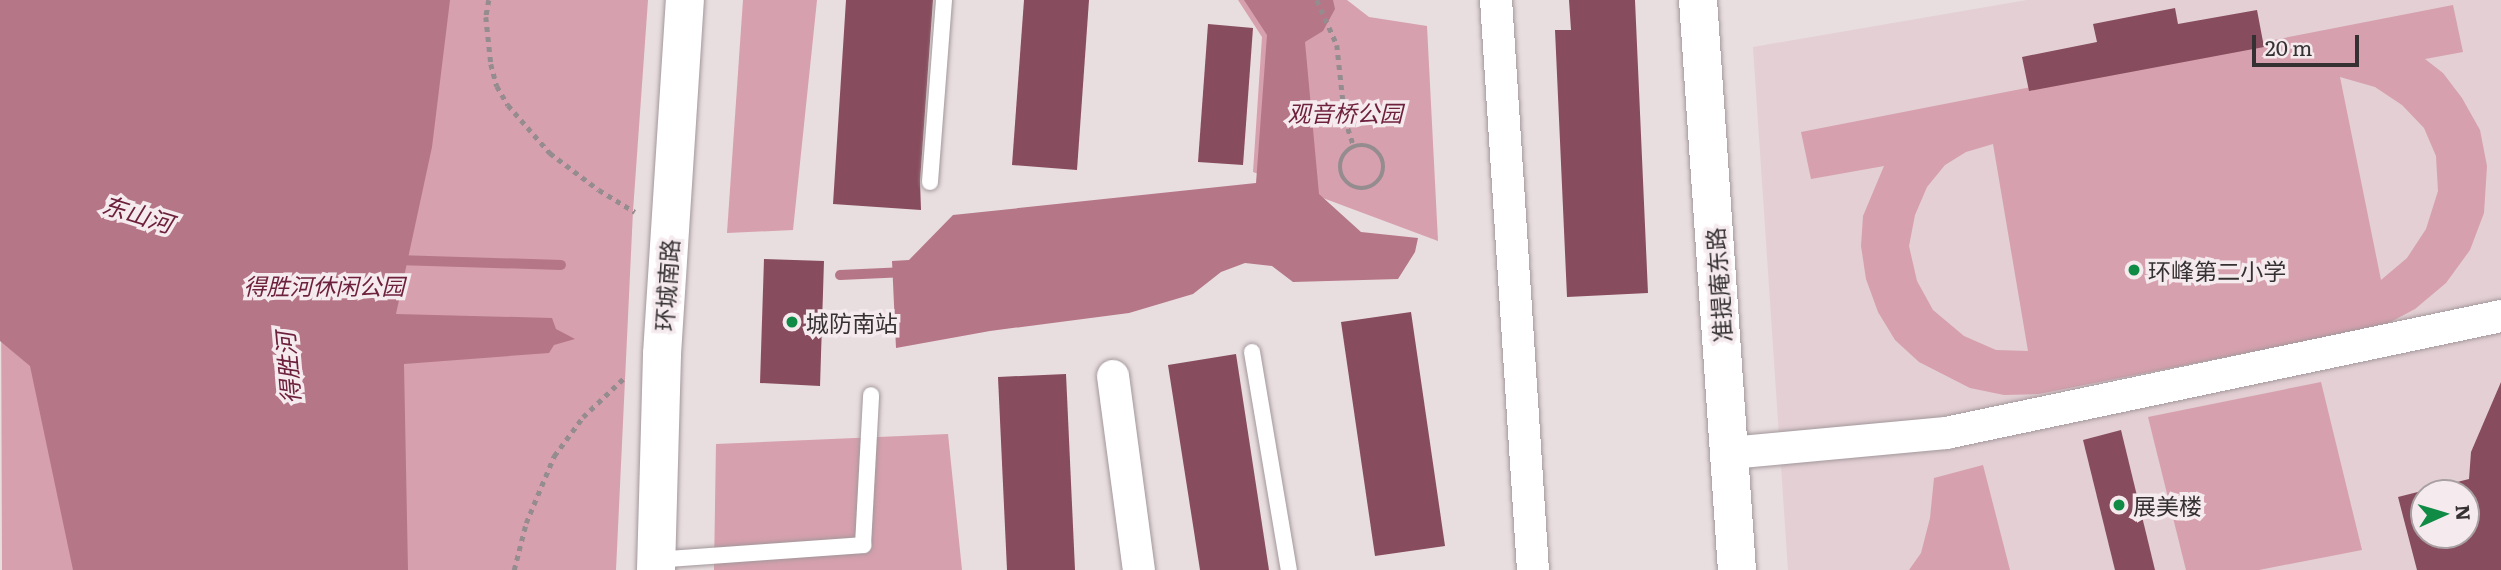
<!DOCTYPE html>
<meta charset="utf-8">
<style>
body{margin:0}
#map{position:relative;width:2501px;height:570px;overflow:hidden;background:#e8dddf;font-family:Literata,"Noto Sans SC",serif}
div>[style]{position:absolute}
.built>*{inset:0;background:#e3cfd4}
.green>*{inset:0;background:#d6a0ae}
.water>*{inset:0;background:#b57688}
.stream>*{height:10px;margin:-5px;padding:0 5px;transform-origin:5px;border-radius:5px;background:#b57688}
.building>*{inset:0;background:#874c5d}
.path>*{height:4.5px;margin-top:-2.25px;transform-origin:0;background:repeating-linear-gradient(90deg,#948c8e 0 5px,transparent 0 10px)}
.path>.ring{margin:-2.25px;padding:0;box-sizing:content-box;background:none;border:4.5px solid #948c8e;border-radius:50%}
.roads{filter:drop-shadow(0 0 2px #a3989b) drop-shadow(0 0 2px #a3989b)}
.service>*{height:16px;margin:-8px;padding:0 8px;transform-origin:8px;border-radius:8px;background:#fff}
.minor>*{height:32px;margin:-16px;padding:0 16px;transform-origin:16px;border-radius:16px;background:#fff}
.secondary>*{height:38px;margin:-19px;padding:0 19px;transform-origin:19px;border-radius:19px;background:#fff}
.dots>*{width:19px;height:19px;translate:-50% -50%;box-sizing:border-box;border:4px solid #f5eaed;border-radius:50%}
span{translate:-50% -50%;white-space:nowrap;text-align:center;line-height:1.15;-webkit-text-stroke:7px #f5eaed;paint-order:stroke}
.park-label{font-size:23px;color:#6e213d;font-style:italic}
.poi-label{font-size:23px;color:#353132}
.left{translate:0 -50%;text-align:left}
.street-label{font-size:23px;color:#353132}
.water-label{font-size:24px;color:#6d203c;font-style:italic}
.north{position:absolute;left:2410px;top:479px;width:70px;height:70px;box-sizing:border-box;background:#f5eaed;border:2px solid #a8a0a2;border-radius:50%;rotate:86deg;font-size:19px;font-weight:700;line-height:28px;text-align:center;color:#353132}
.north::after{content:'';display:block;margin:auto;width:24px;height:32px;background:#108b46;clip-path:polygon(50% 0,100% 100%,50% 72%,0 100%)}
.scale{position:absolute;left:2252px;top:35px;width:107px;height:32px;box-sizing:border-box;border:4px solid #353132;border-top:0;padding-left:9px;font-size:21px;line-height:24px;white-space:nowrap;color:#353132;-webkit-text-stroke:5px #f5eaed;paint-order:stroke}
</style>
<div id="map">
<div class="built">
<div style="clip-path:polygon(evenodd,2027px 0,2501px 0,2501px 570px,1788px 570px,1753px 47px,2027px 0,2424px 493px,2466px 493px,2466px 535px,2424px 535px,2424px 493px)"></div>
</div>
<div class="green">
<div style="clip-path:polygon(0 0,648px 0,633px 211px,616px 570px,2px 570px)"></div>
<div style="clip-path:polygon(743px 0,817px 0,793px 230px,727px 233px)"></div>
<div style="clip-path:polygon(1238px 0,1347px 0,1369px 17px,1427px 26px,1438px 241px,1253px 172px,1262px 37px)"></div>
<div style="clip-path:polygon(evenodd,2453px 5px,2463px 52px,2425px 59px,2443px 73px,2462px 98px,2480px 130px,2487px 166px,2484px 213px,2470px 250px,2446px 283px,2415px 309px,2383px 326px,2039px 394px,2004px 395px,1970px 388px,1919px 362px,1895px 340px,1878px 312px,1866px 279px,1861px 246px,1863px 216px,1884px 166px,1811px 179px,1801px 132px,2453px 5px,2340px 77px,2375px 87px,2402px 105px,2424px 128px,2436px 156px,2438px 191px,2426px 229px,2407px 258px,2381px 280px,2340px 77px,2453px 5px,1993px 144px,2028px 351px,1996px 350px,1964px 336px,1933px 310px,1917px 281px,1909px 246px,1915px 215px,1927px 187px,1945px 165px,1966px 152px,1993px 144px)"></div>
<div style="clip-path:polygon(2321px 382px,2362px 550px,2259px 570px,2186px 570px,2148px 417px)"></div>
<div style="clip-path:polygon(948px 434px,962px 570px,714px 570px,716px 444px)"></div>
<div style="clip-path:polygon(1983px 465px,2010px 570px,1909px 570px,1921px 553px,1930px 518px,1934px 478px)"></div>
</div>
<div class="water">
<div style="clip-path:polygon(0 0,450px 0,432px 147px,396px 314px,552px 318px,556px 329px,575px 339px,554px 345px,549px 353px,404px 364px,408px 570px,73px 570px,30px 366px,0 341px)"></div>
<div style="clip-path:polygon(1244px 0,1333px 0,1335px 9px,1323px 31px,1305px 42px,1319px 194px,1361px 232px,1418px 238px,1415px 252px,1398px 279px,1293px 282px,1272px 266px,1245px 263px,1221px 272px,1193px 294px,1129px 313px,990px 331px,896px 348px,892px 261px,909px 260px,953px 215px,1256px 183px,1267px 35px)"></div>
</div>
<div class="stream">
<div style="left:396px;top:260px;width:165px;rotate:1.7deg"></div>
<div style="left:840px;top:275px;width:66px;rotate:-2.6deg"></div>
</div>
<div class="building">
<div style="clip-path:polygon(846px 0,933px 0,920px 181px,921px 210px,833px 204px)"></div>
<div style="clip-path:polygon(1024px 0,1089px 0,1077px 170px,1012px 165px)"></div>
<div style="clip-path:polygon(1569px 0,1635px 0,1648px 293px,1567px 297px,1555px 30px,1571px 30px)"></div>
<div style="clip-path:polygon(2175px 8px,2178px 24px,2257px 10px,2264px 47px,2029px 91px,2022px 57px,2097px 42px,2093px 24px)"></div>
<div style="clip-path:polygon(1208px 24px,1253px 28px,1243px 165px,1198px 162px)"></div>
<div style="clip-path:polygon(764px 259px,824px 261px,820px 386px,760px 383px)"></div>
<div style="clip-path:polygon(1411px 312px,1445px 546px,1375px 556px,1341px 322px)"></div>
<div style="clip-path:polygon(1236px 354px,1269px 570px,1200px 570px,1168px 365px)"></div>
<div style="clip-path:polygon(1066px 374px,1075px 570px,1007px 570px,998px 377px)"></div>
<div style="clip-path:polygon(evenodd,2501px 382px,2501px 570px,2417px 570px,2398px 497px,2469px 479px,2471px 452px,2501px 382px,2424px 493px,2466px 493px,2466px 535px,2424px 535px,2424px 493px)"></div>
<div style="clip-path:polygon(2121px 430px,2155px 570px,2115px 570px,2083px 440px)"></div>
</div>
<div class="path">
<div style="left:489px;top:0;width:17px;rotate:100deg"></div>
<div style="left:486px;top:17px;width:47px;rotate:83.9deg"></div>
<div style="left:491px;top:64px;width:23px;rotate:75deg"></div>
<div style="left:497px;top:86px;width:22px;rotate:60deg"></div>
<div style="left:508px;top:105px;width:64px;rotate:48.8deg"></div>
<div style="left:550px;top:153px;width:61px;rotate:37.1deg"></div>
<div style="left:599px;top:190px;width:42px;rotate:31.4deg"></div>
<div style="left:1317px;top:0;width:49px;rotate:66deg"></div>
<div style="left:1337px;top:45px;width:74px;rotate:83.8deg"></div>
<div style="left:1345px;top:119px;width:29px;rotate:72deg"></div>
<div class="ring" style="left:1340px;top:145px;width:39.5px;height:39.5px"></div>
<div style="left:514px;top:570px;width:49px;rotate:-75.7deg"></div>
<div style="left:526px;top:523px;width:73px;rotate:-67.3deg"></div>
<div style="left:554px;top:456px;width:49px;rotate:-53.4deg"></div>
<div style="left:583px;top:417px;width:57px;rotate:-43.6deg"></div>
</div>
<div class="roads">
<div class="service">
<div style="left:930px;top:182px;width:183px;rotate:-85.6deg"></div>
<div style="left:1252px;top:352px;width:221px;rotate:80.4deg"></div>
<div style="left:655px;top:560px;width:209px;rotate:-4.1deg"></div>
<div style="left:863px;top:545px;width:150px;rotate:-86.9deg"></div>
</div>
<div class="minor">
<div style="left:1496px;top:0;width:571px;rotate:86.29deg"></div>
<div style="left:1113px;top:376px;width:196px;rotate:82.4deg"></div>
<div style="left:1730px;top:453px;width:217px;rotate:-5.3deg"></div>
<div style="left:1946px;top:433px;width:567px;rotate:-11.9deg"></div>
</div>
<div class="secondary">
<div style="left:1698px;top:0;width:571px;rotate:86.09deg"></div>
<div style="left:656px;top:570px;width:216px;rotate:-88.4deg"></div>
<div style="left:662px;top:354px;width:355px;rotate:-86.3deg"></div>
</div>
</div>
<div class="dots">
<div style="left:2134px;top:270px;background:#108b46"></div>
<div style="left:792px;top:322px;background:#108b46"></div>
<div style="left:2119px;top:505px;background:#108b46"></div>
</div>
<div class="park-label">
<span style="left:1345px;top:112px">观音桥公园</span>
<span style="left:324px;top:285px">得胜河休闲公园</span>
</div>
<div class="poi-label">
<span class="left" style="left:2148px;top:270px">环峰第二小学</span>
<span class="left" style="left:806px;top:322px">城防南站</span>
<span class="left" style="left:2133px;top:505px">展美楼</span>
</div>
<div class="street-label">
<span style="left:666px;top:285px;rotate:-86deg">环城南路</span>
<span style="left:1718px;top:285px;rotate:-94deg">准提庵东路</span>
</div>
<div class="water-label">
<span style="left:138px;top:213px;rotate:17deg">东山河</span>
<span style="left:287px;top:368px;rotate:-95deg">得胜河</span>
</div>
<div class="north">N</div>
<div class="scale">20 m</div>
</div>
